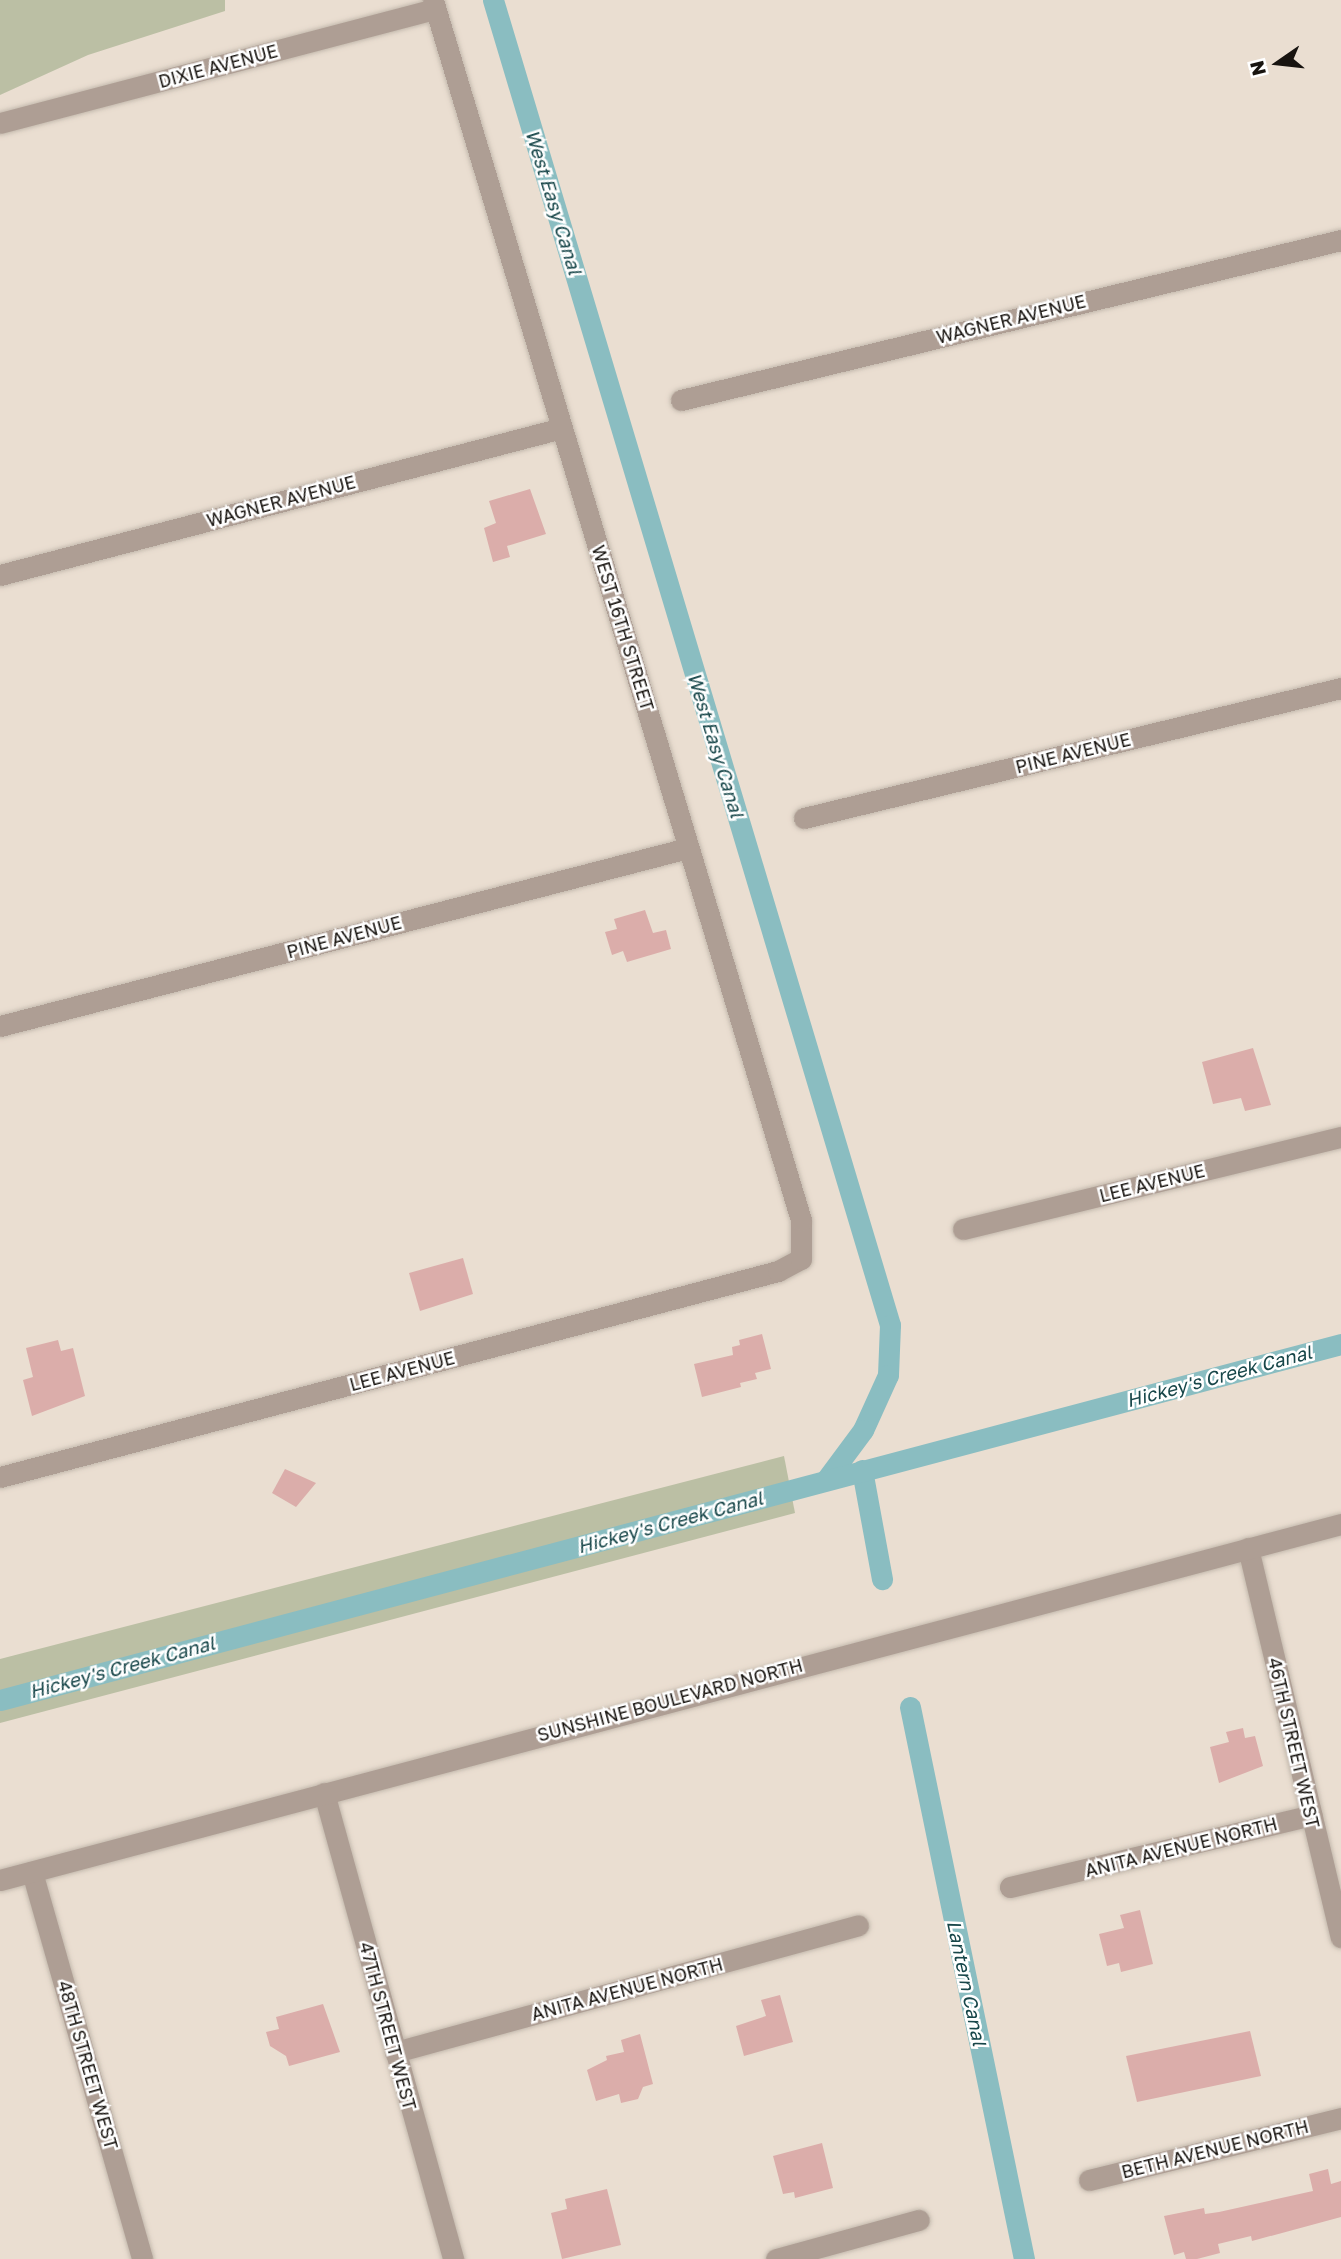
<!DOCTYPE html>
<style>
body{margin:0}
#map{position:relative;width:1341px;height:2259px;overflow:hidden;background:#eaded1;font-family:"Golos Text",sans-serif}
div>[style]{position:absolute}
.green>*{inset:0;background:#bbbfa4}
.canal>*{height:21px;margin:-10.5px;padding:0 10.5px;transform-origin:10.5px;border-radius:10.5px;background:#8abdc1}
.building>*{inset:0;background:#dbadaa}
.roads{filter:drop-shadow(0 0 2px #c4baae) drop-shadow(0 0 2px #c4baae)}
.minor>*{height:21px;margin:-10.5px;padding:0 10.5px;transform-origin:10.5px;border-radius:10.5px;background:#ae9e94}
span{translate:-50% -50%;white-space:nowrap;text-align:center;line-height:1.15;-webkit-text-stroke:5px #fff;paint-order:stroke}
.street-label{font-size:18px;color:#181410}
.water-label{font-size:19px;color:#174649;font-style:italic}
.north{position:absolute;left:1243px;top:28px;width:70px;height:70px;-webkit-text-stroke:5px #fff;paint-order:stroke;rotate:256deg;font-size:19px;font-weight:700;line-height:28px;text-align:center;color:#181410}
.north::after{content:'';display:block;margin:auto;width:24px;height:32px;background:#181410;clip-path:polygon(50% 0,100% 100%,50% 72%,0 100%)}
</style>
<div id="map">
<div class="green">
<div style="clip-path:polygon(0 0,225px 0,225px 11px,88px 55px,0 95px)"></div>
<div style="clip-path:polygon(784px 1456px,795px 1513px,0 1723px,0 1659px)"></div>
</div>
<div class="canal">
<div style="left:493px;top:0;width:1383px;rotate:73.32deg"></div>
<div style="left:890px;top:1325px;width:50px;rotate:92.3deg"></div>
<div style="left:888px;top:1375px;width:60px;rotate:114.4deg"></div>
<div style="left:863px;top:1430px;width:62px;rotate:126.5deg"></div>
<div style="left:862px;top:1470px;width:111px;rotate:79.6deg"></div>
<div style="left:0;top:1700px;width:1387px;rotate:-14.87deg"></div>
<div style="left:910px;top:1707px;width:564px;rotate:78.33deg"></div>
</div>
<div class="building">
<div style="clip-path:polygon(530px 489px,546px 534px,507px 546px,510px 557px,493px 562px,484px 528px,496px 523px,489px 501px)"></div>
<div style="clip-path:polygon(645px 910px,653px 933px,666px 930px,671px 949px,627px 962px,623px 951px,612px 955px,605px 932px,617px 929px,614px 919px)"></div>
<div style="clip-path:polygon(1253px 1048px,1271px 1105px,1245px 1111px,1241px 1098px,1213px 1104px,1202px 1062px)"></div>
<div style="clip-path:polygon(463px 1258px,473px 1294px,420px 1311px,409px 1273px)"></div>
<div style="clip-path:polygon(762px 1334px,771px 1369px,755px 1373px,757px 1379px,740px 1383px,741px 1387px,702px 1397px,694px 1364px,733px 1355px,732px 1347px,740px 1345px,739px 1340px)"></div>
<div style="clip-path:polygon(58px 1340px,61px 1351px,73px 1348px,85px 1396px,32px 1416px,23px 1380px,33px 1377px,26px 1348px)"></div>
<div style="clip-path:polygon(285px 1469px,316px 1483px,296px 1507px,272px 1493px)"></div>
<div style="clip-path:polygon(1243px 1728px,1245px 1738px,1255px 1736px,1263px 1766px,1219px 1783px,1210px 1747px,1229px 1742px,1226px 1732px)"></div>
<div style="clip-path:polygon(1140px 1910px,1153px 1964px,1121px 1972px,1119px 1963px,1107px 1966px,1099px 1934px,1124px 1928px,1120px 1915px)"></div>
<div style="clip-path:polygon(780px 1995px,793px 2042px,744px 2056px,736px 2026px,766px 2016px,761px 2000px)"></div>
<div style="clip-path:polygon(323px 2004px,340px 2052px,289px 2066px,286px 2056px,270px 2046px,266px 2032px,279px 2029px,276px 2017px)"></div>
<div style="clip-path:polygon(1250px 2031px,1261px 2076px,1137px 2102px,1126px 2056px)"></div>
<div style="clip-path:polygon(640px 2034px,653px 2084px,643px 2087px,638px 2099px,621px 2103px,619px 2094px,596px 2101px,587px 2070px,607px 2060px,606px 2056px,624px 2052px,621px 2040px)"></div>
<div style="clip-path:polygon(822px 2143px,833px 2188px,795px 2198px,794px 2192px,783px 2194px,773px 2156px)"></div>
<div style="clip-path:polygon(1328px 2169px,1331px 2184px,1341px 2181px,1341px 2217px,1252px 2241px,1251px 2236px,1218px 2244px,1220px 2253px,1197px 2259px,1186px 2259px,1184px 2252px,1174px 2255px,1164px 2216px,1204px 2208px,1205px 2214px,1219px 2212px,1313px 2191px,1309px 2174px)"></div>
<div style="clip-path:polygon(607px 2189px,621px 2245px,562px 2259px,551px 2213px,567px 2209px,565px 2199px)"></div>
</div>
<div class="roads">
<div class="minor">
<div style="left:0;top:123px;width:450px;rotate:-14.7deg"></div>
<div style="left:681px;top:400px;width:679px;rotate:-13.63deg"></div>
<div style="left:0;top:575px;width:581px;rotate:-14.66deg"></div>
<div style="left:804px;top:818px;width:553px;rotate:-13.61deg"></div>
<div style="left:0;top:1026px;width:711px;rotate:-14.51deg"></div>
<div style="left:963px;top:1229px;width:389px;rotate:-13.7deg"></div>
<div style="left:0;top:1477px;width:805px;rotate:-14.83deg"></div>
<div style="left:778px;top:1271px;width:26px;rotate:-28deg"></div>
<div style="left:801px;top:1259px;width:39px;rotate:-90deg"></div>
<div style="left:801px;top:1220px;width:1274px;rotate:-106.79deg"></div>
<div style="left:1248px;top:1548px;width:400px;rotate:76.6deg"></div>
<div style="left:324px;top:1793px;width:484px;rotate:74.5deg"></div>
<div style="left:32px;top:1872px;width:402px;rotate:74.1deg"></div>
<div style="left:0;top:1880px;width:1387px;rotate:-14.87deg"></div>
<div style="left:1010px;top:1887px;width:310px;rotate:-13.4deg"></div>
<div style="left:395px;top:2052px;width:480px;rotate:-15.3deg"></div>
<div style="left:1089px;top:2180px;width:260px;rotate:-13.8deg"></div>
<div style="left:776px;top:2259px;width:148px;rotate:-15.3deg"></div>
</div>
</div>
<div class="street-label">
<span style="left:218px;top:66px;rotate:-15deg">DIXIE AVENUE</span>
<span style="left:1011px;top:319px;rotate:-14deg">WAGNER AVENUE</span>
<span style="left:281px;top:501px;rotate:-15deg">WAGNER AVENUE</span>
<span style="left:623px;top:628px;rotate:73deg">WEST 16TH STREET</span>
<span style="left:1073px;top:753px;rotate:-14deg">PINE AVENUE</span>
<span style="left:344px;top:937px;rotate:-15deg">PINE AVENUE</span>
<span style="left:1152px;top:1183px;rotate:-14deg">LEE AVENUE</span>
<span style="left:402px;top:1371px;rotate:-15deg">LEE AVENUE</span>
<span style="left:670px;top:1700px;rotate:-15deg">SUNSHINE BOULEVARD NORTH</span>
<span style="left:1294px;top:1743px;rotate:77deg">46TH STREET WEST</span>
<span style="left:1181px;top:1847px;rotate:-14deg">ANITA AVENUE NORTH</span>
<span style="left:627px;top:1989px;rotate:-15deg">ANITA AVENUE NORTH</span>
<span style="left:388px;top:2026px;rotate:75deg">47TH STREET WEST</span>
<span style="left:88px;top:2065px;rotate:74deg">48TH STREET WEST</span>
<span style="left:1215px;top:2149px;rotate:-14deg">BETH AVENUE NORTH</span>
</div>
<div class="water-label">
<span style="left:554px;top:202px;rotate:73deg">West Easy Canal</span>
<span style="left:716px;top:745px;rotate:73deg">West Easy Canal</span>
<span style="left:1219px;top:1376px;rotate:-15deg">Hickey's Creek Canal</span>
<span style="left:670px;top:1522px;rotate:-15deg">Hickey's Creek Canal</span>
<span style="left:122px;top:1667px;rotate:-15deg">Hickey's Creek Canal</span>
<span style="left:967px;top:1983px;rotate:78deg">Lantern Canal</span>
</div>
<div class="north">N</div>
</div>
